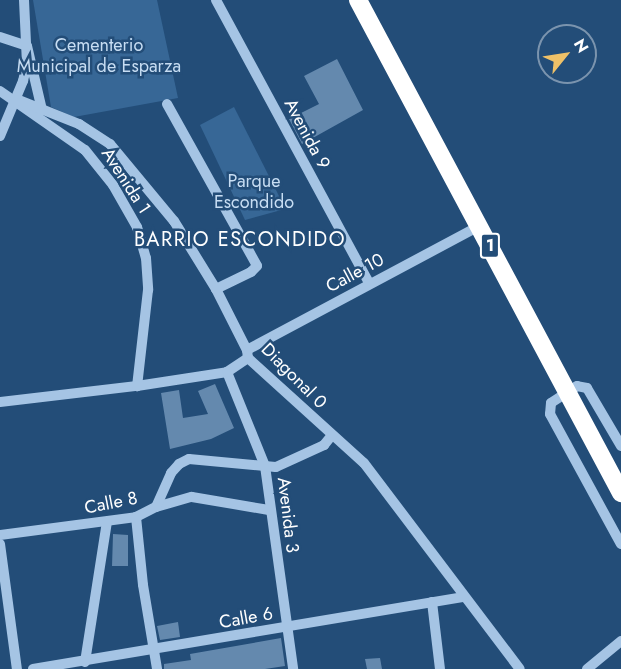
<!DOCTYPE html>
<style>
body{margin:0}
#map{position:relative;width:621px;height:669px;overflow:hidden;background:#234d78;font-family:Jost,sans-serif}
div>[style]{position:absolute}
.green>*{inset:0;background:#376796}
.building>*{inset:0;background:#6489ae}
.minor>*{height:10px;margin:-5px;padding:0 5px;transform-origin:5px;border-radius:5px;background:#a5c4e4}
.highway>*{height:18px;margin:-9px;padding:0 9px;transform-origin:9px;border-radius:9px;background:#fff}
span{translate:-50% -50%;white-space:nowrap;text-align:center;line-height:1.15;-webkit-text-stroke:5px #234d78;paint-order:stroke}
.shield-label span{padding:2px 4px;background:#234d78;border:2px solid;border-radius:4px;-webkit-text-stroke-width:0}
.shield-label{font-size:16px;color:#fff;font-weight:700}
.park-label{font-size:18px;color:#c7ddf3}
.street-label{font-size:18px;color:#fff}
.neighbourhood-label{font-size:20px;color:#fff;letter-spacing:1.5px}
.north{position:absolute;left:537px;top:24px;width:60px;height:60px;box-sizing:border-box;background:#234d78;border:2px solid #7b94ae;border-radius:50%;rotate:60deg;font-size:16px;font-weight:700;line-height:24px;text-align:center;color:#fff}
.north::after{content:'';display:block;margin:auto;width:21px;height:27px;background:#eec168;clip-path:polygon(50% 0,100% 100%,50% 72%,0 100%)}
</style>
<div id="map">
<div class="green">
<div style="clip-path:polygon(33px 0,157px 0,178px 98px,74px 117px,51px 107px)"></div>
<div style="clip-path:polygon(234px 107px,277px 192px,285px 209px,245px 220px,200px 125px)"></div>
</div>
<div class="building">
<div style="clip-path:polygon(337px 59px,363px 110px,302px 144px,289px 119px,319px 104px,304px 76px)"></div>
<div style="clip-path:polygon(215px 384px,234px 428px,211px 439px,170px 449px,161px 393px,179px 390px,183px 418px,208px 414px,198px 391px)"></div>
<div style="clip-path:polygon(113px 534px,128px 535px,128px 566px,112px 566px)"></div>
<div style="clip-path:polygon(178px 622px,180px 637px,160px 640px,157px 626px)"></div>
<div style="clip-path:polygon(281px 638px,285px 666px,265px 669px,164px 669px,164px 664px,191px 660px,190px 654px)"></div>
<div style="clip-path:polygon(380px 658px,382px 669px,367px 669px,365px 659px)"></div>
</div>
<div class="minor">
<div style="left:216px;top:0;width:322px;rotate:61.6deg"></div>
<div style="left:0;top:37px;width:28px;rotate:18deg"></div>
<div style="left:27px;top:46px;width:66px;rotate:76.8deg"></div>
<div style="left:0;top:91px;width:103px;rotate:34.8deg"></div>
<div style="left:85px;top:150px;width:45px;rotate:51.3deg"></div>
<div style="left:113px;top:185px;width:48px;rotate:60.3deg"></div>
<div style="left:137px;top:227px;width:32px;rotate:74deg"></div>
<div style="left:146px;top:258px;width:32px;rotate:86deg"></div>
<div style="left:148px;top:290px;width:97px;rotate:96.5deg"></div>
<div style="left:16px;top:99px;width:68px;rotate:21.6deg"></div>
<div style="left:79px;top:124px;width:37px;rotate:33deg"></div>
<div style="left:110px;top:144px;width:100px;rotate:50.3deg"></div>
<div style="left:174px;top:221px;width:80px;rotate:58.3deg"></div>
<div style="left:216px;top:289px;width:68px;rotate:63.1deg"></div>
<div style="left:247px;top:350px;width:8px;rotate:83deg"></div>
<div style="left:248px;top:358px;width:156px;rotate:42.2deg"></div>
<div style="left:364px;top:463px;width:258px;rotate:52.9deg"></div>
<div style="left:167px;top:104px;width:185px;rotate:60.9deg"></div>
<div style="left:257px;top:266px;width:8px;rotate:135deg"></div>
<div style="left:251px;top:272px;width:39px;rotate:154deg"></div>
<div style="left:0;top:136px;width:60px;rotate:-67.3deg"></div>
<div style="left:23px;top:81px;width:17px;rotate:-77deg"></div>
<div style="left:27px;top:64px;width:64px;rotate:-92.7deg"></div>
<div style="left:247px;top:350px;width:263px;rotate:-28.1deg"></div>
<div style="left:227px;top:372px;width:101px;rotate:68deg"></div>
<div style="left:265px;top:466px;width:205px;rotate:82.1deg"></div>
<div style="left:0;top:402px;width:138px;rotate:-6.7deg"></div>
<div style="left:137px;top:386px;width:91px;rotate:-8.8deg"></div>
<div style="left:227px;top:372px;width:25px;rotate:-34deg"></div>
<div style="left:621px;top:446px;width:67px;rotate:-120.4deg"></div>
<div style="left:587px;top:388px;width:10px;rotate:-169deg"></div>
<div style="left:577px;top:386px;width:31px;rotate:147deg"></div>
<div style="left:551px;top:403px;width:11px;rotate:95deg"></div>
<div style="left:550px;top:414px;width:148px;rotate:61.4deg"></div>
<div style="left:156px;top:507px;width:37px;rotate:-16deg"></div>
<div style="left:192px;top:497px;width:78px;rotate:9.6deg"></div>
<div style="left:136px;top:517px;width:68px;rotate:84.1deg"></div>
<div style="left:143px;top:585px;width:85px;rotate:80.5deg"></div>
<div style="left:0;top:535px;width:137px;rotate:-7.5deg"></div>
<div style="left:136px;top:517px;width:22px;rotate:-27deg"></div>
<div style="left:156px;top:507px;width:37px;rotate:-66deg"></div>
<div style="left:171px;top:473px;width:12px;rotate:-48deg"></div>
<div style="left:179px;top:464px;width:11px;rotate:-27deg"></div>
<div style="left:189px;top:459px;width:87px;rotate:5.3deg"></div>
<div style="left:276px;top:467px;width:53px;rotate:-24.6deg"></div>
<div style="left:324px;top:445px;width:13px;rotate:-51deg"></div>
<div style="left:0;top:544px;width:126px;rotate:82.3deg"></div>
<div style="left:432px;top:602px;width:67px;rotate:83.2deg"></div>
<div style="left:85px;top:662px;width:142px;rotate:-81.1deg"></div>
<div style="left:33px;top:669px;width:437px;rotate:-9.5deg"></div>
<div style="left:587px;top:669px;width:44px;rotate:-39.5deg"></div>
</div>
<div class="highway">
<div style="left:358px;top:0;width:559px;rotate:61.92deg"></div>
</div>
<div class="shield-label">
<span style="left:490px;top:246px">1</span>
</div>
<div class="park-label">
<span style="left:99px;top:56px">Cementerio<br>Municipal de Esparza</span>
<span style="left:254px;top:192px">Parque<br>Escondido</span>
</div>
<div class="street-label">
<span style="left:307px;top:134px;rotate:62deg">Avenida 9</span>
<span style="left:126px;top:181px;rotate:57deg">Avenida 1</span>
<span style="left:355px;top:273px;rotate:-28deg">Calle 10</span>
<span style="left:294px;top:376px;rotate:45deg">Diagonal 0</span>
<span style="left:111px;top:503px;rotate:-11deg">Calle 8</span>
<span style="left:288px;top:515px;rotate:83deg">Avenida 3</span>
<span style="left:246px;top:618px;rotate:-10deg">Calle 6</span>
</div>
<div class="neighbourhood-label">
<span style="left:240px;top:239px">BARRIO ESCONDIDO</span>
</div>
<div class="north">N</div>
</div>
